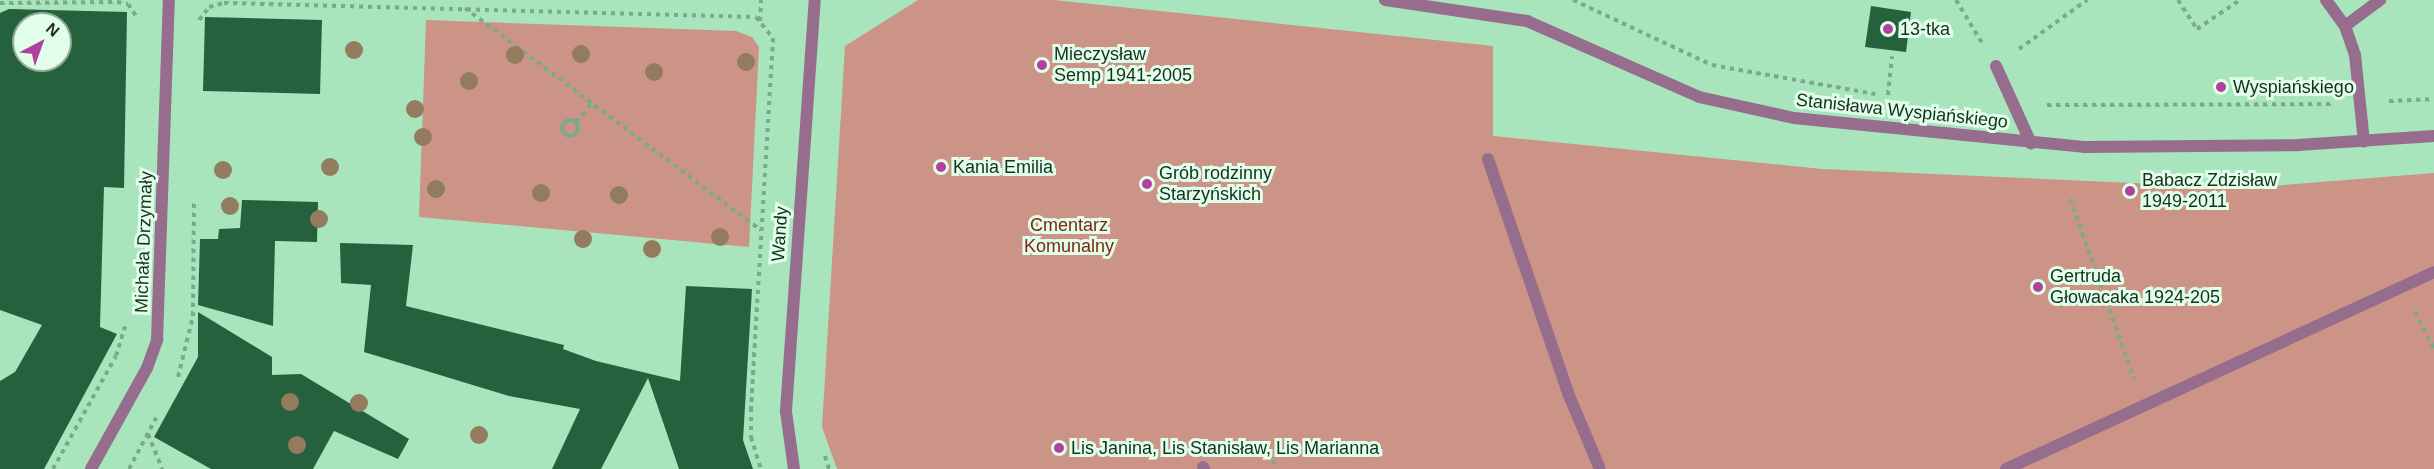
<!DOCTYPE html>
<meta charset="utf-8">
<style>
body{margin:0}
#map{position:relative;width:2434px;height:469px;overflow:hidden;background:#a8e5bc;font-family:Helvetica,sans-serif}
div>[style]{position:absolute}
.green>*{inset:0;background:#cc9486}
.building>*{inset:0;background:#26613e}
.path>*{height:4px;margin-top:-2px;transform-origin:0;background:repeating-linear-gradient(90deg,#79aa89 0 4.5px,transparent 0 9px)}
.path>.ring{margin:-2px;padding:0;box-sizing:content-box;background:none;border:4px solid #79aa89;border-radius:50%}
.service>*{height:12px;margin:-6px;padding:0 6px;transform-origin:6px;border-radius:6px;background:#976d8d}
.minor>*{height:12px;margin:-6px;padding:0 6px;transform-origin:6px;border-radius:6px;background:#976d8d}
.trees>*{width:18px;height:18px;margin:-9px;border-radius:50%;background:#927c5d}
.dots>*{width:16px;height:16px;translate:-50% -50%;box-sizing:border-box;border:3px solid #e0fee9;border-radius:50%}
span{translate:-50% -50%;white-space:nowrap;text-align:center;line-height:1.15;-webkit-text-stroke:6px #e0fee9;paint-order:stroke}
.poi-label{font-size:18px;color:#172f1f}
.left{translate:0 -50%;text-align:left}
.street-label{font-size:18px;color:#172f1f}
.park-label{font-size:18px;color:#802610}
.north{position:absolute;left:12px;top:12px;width:60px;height:60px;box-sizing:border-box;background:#e0fee9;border:2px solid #90ab98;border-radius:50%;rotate:41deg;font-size:16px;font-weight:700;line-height:24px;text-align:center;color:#172f1f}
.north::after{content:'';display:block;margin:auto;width:21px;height:27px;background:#b0419e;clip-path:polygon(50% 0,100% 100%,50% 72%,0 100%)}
</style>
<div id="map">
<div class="green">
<div style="clip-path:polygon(918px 0,1054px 0,1493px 46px,1493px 136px,1822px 169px,2246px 188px,2434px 173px,2434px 469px,837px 469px,822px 427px,845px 46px)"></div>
<div style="clip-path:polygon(426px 20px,736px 31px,752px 37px,759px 47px,749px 247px,419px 217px)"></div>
</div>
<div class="building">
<div style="clip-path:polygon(1871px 6px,1911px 12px,1906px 52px,1865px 47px)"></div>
<div style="clip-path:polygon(evenodd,9px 9px,127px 12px,124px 188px,104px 187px,100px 327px,117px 334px,44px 469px,0 469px,0 381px,15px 372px,42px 325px,0 310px,0 13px,9px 9px,24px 24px,60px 24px,60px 60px,24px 60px,24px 24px)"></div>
<div style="clip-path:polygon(205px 17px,322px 20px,320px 94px,203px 91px)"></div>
<div style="clip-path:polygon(242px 200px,318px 202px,317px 242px,275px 241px,273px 326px,198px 305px,200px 239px,218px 239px,219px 229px,240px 228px)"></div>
<div style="clip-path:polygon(340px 243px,413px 245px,406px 306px,564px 345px,563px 349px,596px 361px,680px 381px,686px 286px,752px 289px,743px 440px,753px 469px,679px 469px,648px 378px,601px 469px,552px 469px,580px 409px,509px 396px,364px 352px,371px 285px,341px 283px)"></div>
<div style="clip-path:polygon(198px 312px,272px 357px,272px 375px,301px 374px,409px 439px,398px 459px,334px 431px,313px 469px,211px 469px,154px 437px,198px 357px)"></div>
</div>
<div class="path">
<div style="left:1573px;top:0;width:153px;rotate:25.1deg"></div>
<div style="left:1712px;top:65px;width:166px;rotate:10.1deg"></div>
<div style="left:1956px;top:0;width:50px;rotate:58.8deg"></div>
<div style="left:2178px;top:0;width:35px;rotate:57deg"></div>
<div style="left:2197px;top:29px;width:52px;rotate:-34deg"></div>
<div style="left:0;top:3px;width:117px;rotate:-0.5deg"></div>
<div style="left:117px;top:2px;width:11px;rotate:10deg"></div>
<div style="left:128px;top:4px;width:14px;rotate:56deg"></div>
<div style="left:465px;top:8px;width:370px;rotate:36.9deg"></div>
<div style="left:199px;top:20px;width:16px;rotate:-52deg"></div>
<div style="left:209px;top:7px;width:16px;rotate:-15deg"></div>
<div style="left:224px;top:3px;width:532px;rotate:1.51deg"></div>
<div style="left:756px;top:17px;width:27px;rotate:51deg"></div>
<div style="left:773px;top:38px;width:371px;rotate:93.4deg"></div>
<div style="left:751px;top:408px;width:29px;rotate:90deg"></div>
<div style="left:751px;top:437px;width:34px;rotate:73deg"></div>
<div style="left:760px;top:21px;width:21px;rotate:-87deg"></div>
<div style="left:2019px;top:49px;width:84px;rotate:-35.8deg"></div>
<div style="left:1888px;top:95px;width:39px;rotate:-84deg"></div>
<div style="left:2389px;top:101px;width:45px;rotate:-2.5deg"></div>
<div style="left:2047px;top:105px;width:284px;rotate:-0.2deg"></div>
<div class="ring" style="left:562px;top:120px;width:12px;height:12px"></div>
<div style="left:576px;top:122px;width:25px;rotate:-50deg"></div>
<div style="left:2070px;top:199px;width:191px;rotate:70.4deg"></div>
<div style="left:2415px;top:312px;width:42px;rotate:62.8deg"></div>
<div style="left:178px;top:377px;width:63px;rotate:-76.2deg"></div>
<div style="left:193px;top:316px;width:115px;rotate:-89.5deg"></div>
<div style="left:148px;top:434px;width:38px;rotate:68deg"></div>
<div style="left:825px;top:456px;width:14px;rotate:73deg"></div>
<div style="left:1273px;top:460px;width:9px;rotate:72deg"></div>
<div style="left:53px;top:469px;width:129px;rotate:-60.9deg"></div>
<div style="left:116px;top:356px;width:31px;rotate:-73deg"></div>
<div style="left:129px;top:469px;width:58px;rotate:-62.1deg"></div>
</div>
<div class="service">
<div style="left:2326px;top:0;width:32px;rotate:54deg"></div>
<div style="left:2345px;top:26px;width:31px;rotate:71deg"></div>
<div style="left:2355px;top:55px;width:87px;rotate:84.1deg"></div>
<div style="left:2345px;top:26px;width:44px;rotate:-36.6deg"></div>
<div style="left:1996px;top:66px;width:85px;rotate:65.6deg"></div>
<div style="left:1488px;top:159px;width:247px;rotate:71.1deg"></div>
<div style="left:1568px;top:393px;width:82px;rotate:67.2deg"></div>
<div style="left:1203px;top:467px;width:2px;rotate:63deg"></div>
<div style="left:2006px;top:469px;width:471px;rotate:-24.7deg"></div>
</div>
<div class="minor">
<div style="left:1385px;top:0;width:144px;rotate:8.4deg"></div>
<div style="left:1527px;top:21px;width:188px;rotate:23.8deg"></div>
<div style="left:1699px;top:97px;width:97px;rotate:12.5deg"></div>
<div style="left:1794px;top:118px;width:291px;rotate:5.7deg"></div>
<div style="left:2084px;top:147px;width:214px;rotate:-0.5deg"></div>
<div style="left:2298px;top:145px;width:136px;rotate:-3.8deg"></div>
<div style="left:91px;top:469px;width:115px;rotate:-61deg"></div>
<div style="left:147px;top:368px;width:30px;rotate:-70deg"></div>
<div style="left:157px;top:340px;width:340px;rotate:-88deg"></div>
<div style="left:794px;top:469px;width:59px;rotate:-97.9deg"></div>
<div style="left:786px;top:411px;width:412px;rotate:-86deg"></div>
</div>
<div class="trees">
<div style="left:354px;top:50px"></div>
<div style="left:581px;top:54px"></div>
<div style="left:515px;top:55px"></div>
<div style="left:746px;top:62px"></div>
<div style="left:654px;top:72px"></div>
<div style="left:469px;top:81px"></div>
<div style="left:415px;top:109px"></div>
<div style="left:423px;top:137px"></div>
<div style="left:330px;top:167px"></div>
<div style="left:223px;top:170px"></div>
<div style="left:436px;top:189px"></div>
<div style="left:541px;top:193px"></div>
<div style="left:619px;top:195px"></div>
<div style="left:230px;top:206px"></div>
<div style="left:319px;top:219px"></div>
<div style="left:720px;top:237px"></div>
<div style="left:583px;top:239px"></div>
<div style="left:652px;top:249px"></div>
<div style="left:290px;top:402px"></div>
<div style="left:359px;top:403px"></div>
<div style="left:479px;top:435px"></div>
<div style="left:297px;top:445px"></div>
</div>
<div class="dots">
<div style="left:1888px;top:29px;background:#b0419e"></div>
<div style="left:1042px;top:65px;background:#b0419e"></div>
<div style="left:2221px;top:87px;background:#b0419e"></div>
<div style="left:941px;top:167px;background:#b0419e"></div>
<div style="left:1147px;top:184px;background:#b0419e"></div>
<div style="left:2130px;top:191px;background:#b0419e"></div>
<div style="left:2038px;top:287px;background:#b0419e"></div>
<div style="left:1059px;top:448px;background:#b0419e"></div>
</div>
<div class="poi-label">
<span class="left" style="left:1900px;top:29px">13-tka</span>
<span class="left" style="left:1054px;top:65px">Mieczysław<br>Semp 1941-2005</span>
<span class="left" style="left:2233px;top:87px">Wyspiańskiego</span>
<span class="left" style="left:953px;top:167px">Kania Emilia</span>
<span class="left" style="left:1159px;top:184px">Grób rodzinny<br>Starzyńskich</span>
<span class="left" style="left:2142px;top:191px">Babacz Zdzisław<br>1949-2011</span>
<span class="left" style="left:2050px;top:287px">Gertruda<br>Głowacaka 1924-205</span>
<span class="left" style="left:1071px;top:448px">Lis Janina, Lis Stanisław, Lis Marianna</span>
</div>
<div class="street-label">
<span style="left:1902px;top:111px;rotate:6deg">Stanisława Wyspiańskiego</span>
<span style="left:780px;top:234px;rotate:-86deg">Wandy</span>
<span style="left:144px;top:242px;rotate:-88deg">Michała Drzymały</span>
</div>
<div class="park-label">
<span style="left:1069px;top:236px">Cmentarz<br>Komunalny</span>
</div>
<div class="north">N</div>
</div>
